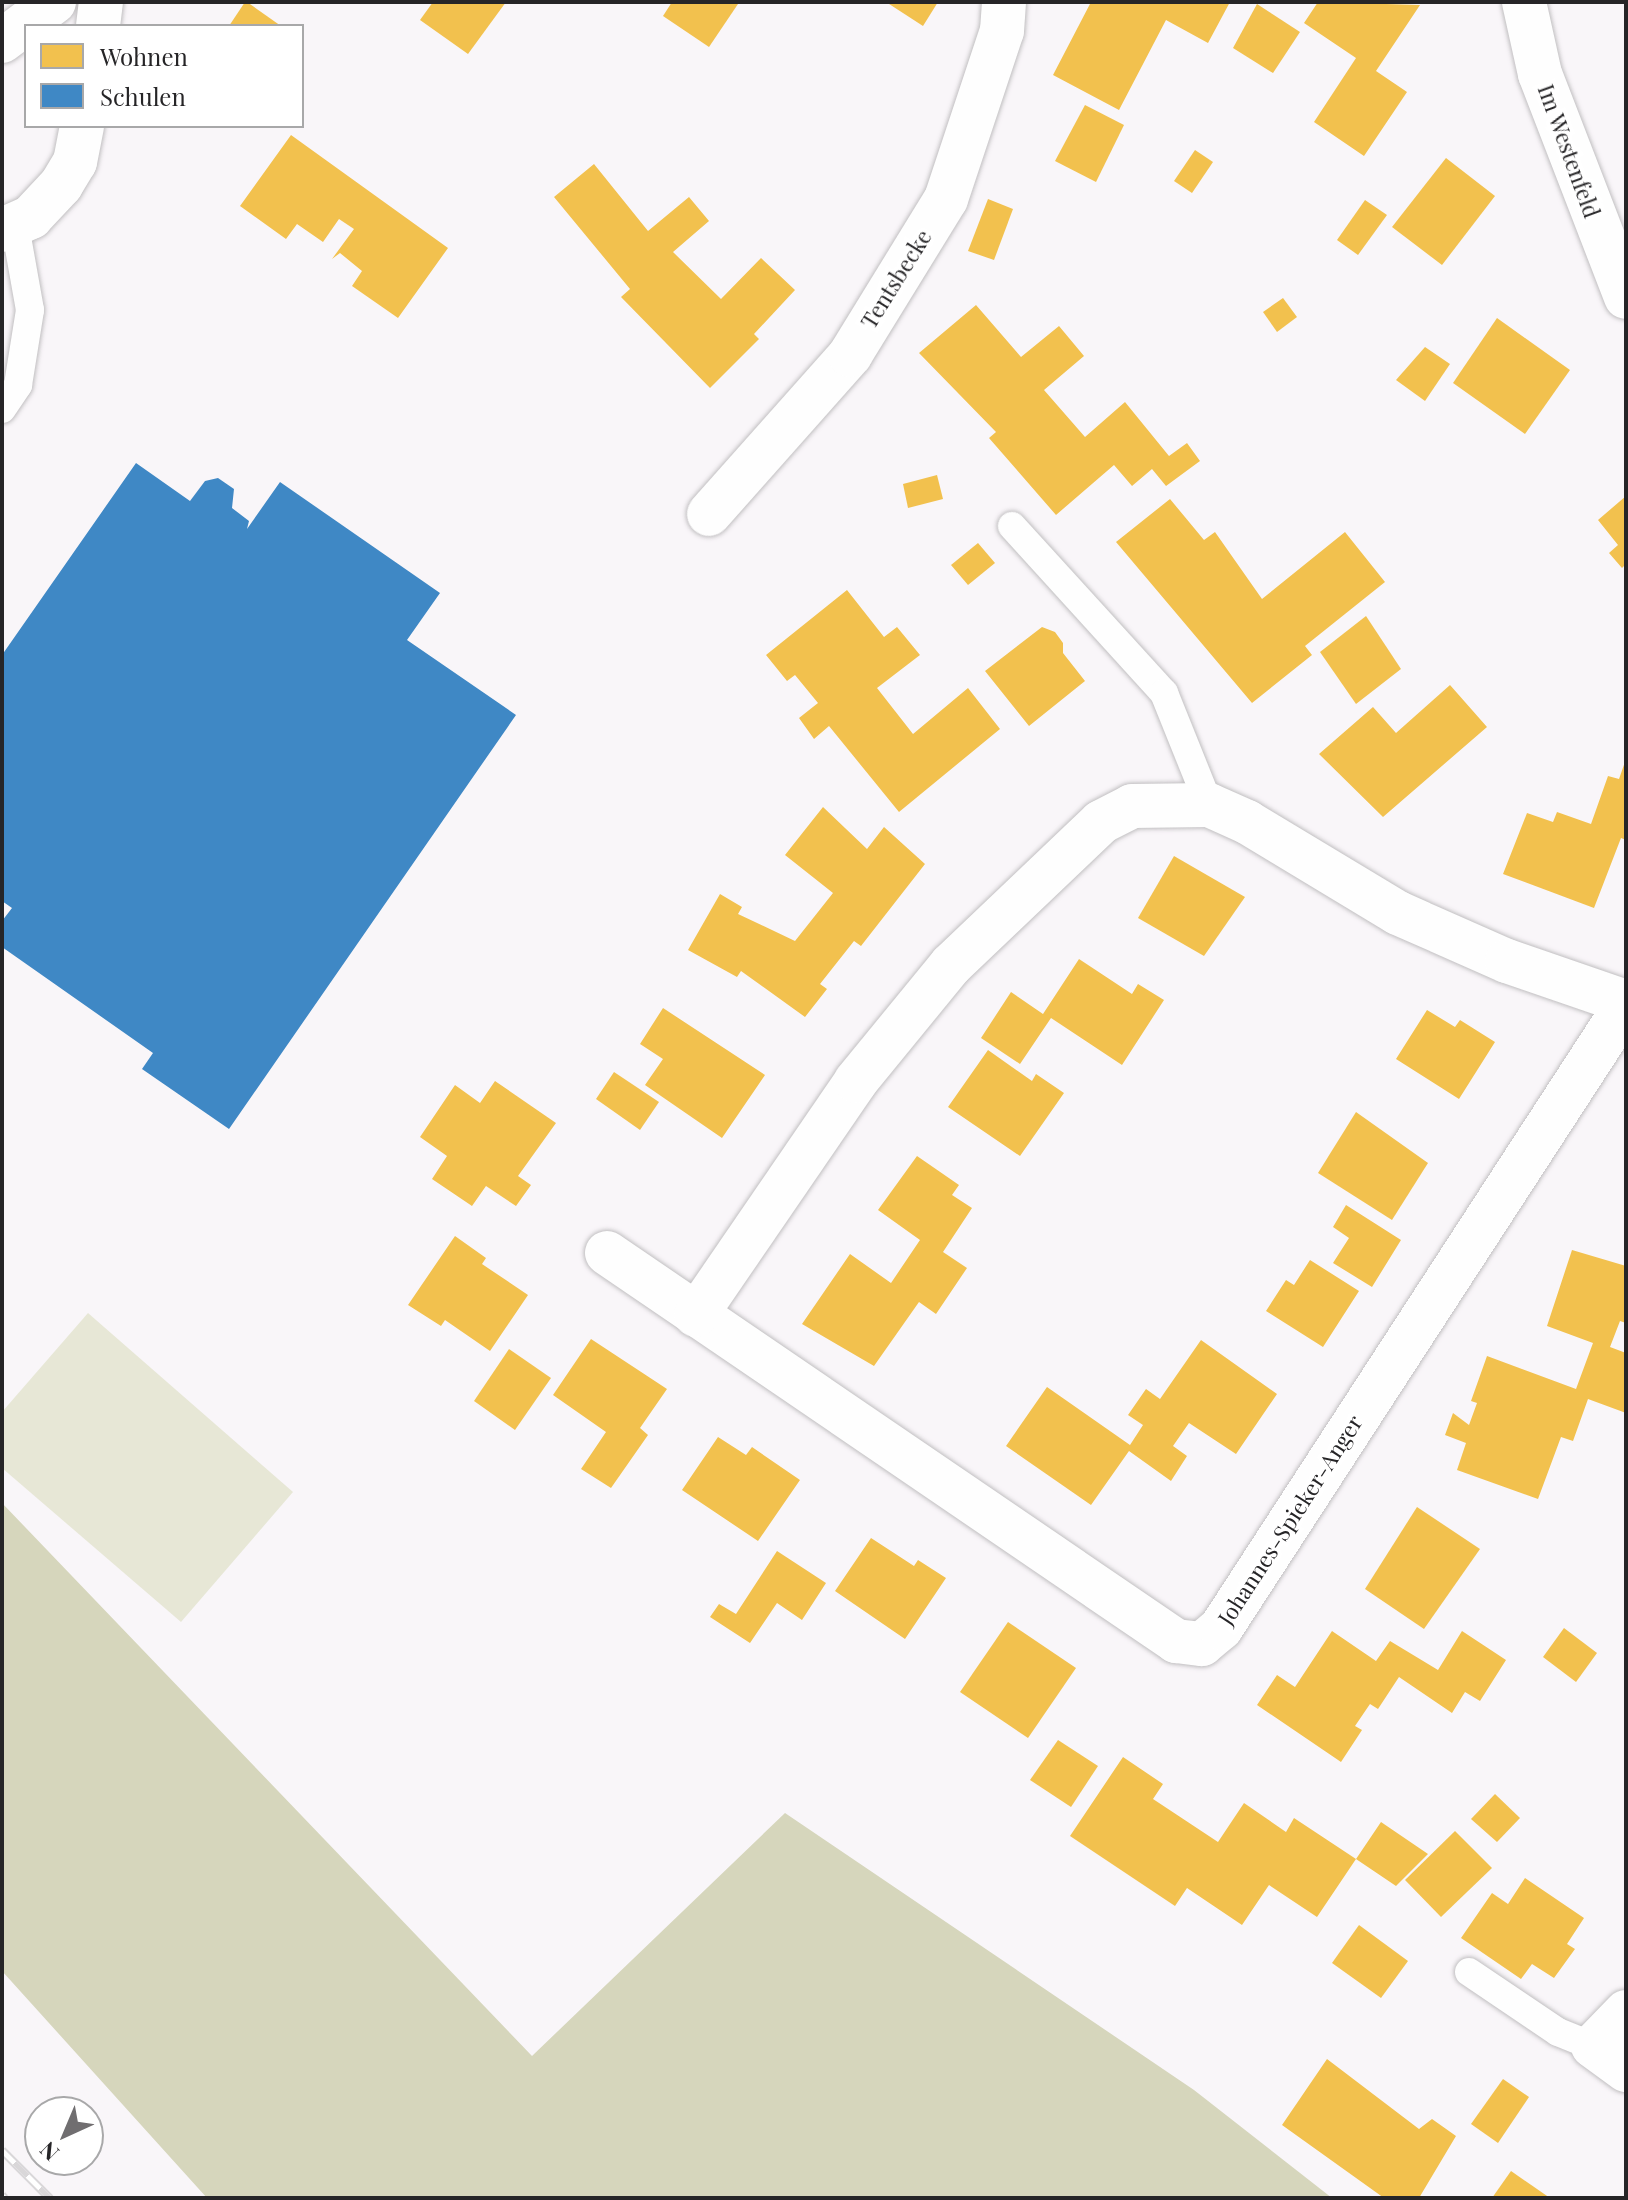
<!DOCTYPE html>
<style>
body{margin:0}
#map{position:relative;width:1628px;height:2200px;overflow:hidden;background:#f9f6f9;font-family:"Playfair Display",serif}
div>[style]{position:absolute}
.green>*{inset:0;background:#e7e7d6}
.forest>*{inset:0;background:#d6d6bc}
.homes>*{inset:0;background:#f2c14e}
.schools>*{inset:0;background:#3f88c5}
.roads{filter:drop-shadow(0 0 2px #c1bfc1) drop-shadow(0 0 2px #c1bfc1)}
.service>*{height:28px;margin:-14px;padding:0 14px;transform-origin:14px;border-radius:14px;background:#fefefe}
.minor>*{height:44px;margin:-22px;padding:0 22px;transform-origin:22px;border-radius:22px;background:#fefefe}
.rail>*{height:9px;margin-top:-4.5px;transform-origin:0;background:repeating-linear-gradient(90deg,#fff 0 18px,#d9d7d9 0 36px);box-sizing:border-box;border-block:2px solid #d9d7d9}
span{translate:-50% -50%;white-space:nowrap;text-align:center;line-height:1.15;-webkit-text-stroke:8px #fff;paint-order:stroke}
.street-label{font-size:22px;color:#262527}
.frame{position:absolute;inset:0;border:4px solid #262527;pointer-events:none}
.legend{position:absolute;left:24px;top:24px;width:280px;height:104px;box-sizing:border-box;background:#fff;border:2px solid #a8a8a9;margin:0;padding:10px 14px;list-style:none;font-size:24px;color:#262527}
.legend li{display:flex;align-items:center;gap:16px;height:40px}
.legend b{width:40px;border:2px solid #a8a8a9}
.north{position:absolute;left:24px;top:2096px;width:80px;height:80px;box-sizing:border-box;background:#fff;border:2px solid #a8a8a9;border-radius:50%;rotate:224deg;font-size:22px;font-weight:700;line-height:32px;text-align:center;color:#262527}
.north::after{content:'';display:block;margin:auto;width:28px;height:36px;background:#706e70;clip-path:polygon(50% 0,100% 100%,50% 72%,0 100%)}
</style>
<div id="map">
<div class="green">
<div style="clip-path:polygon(88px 1313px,293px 1492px,181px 1622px,2px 1468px,2px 1412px)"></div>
</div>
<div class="forest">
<div style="clip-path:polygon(2px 1503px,532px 2056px,785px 1813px,1194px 2090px,1332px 2198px,207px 2198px,2px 1971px)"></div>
</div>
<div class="homes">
<div style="clip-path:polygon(245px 2px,247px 2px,281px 26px,229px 26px)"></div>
<div style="clip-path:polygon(433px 2px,506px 2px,468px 54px,420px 20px)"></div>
<div style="clip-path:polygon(672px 2px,735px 2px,738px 4px,709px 47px,663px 16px)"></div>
<div style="clip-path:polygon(886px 2px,938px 2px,923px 26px)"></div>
<div style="clip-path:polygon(1091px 2px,1230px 2px,1208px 43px,1166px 20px,1119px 110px,1053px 75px)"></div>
<div style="clip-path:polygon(1318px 2px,1420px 5px,1376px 71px,1407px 92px,1364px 156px,1314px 122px,1356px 58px,1304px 23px)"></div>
<div style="clip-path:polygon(1257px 4px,1300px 32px,1273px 73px,1233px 48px)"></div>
<div style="clip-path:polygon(1085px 105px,1124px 125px,1096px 182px,1055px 161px)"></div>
<div style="clip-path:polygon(291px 135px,448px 248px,398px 318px,352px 286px,362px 271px,340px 253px,332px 259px,354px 229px,339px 219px,323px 242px,297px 224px,286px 239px,240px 206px)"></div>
<div style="clip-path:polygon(1195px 150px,1213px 162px,1192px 193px,1174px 181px)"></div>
<div style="clip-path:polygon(1446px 158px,1495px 196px,1442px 265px,1392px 227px)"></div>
<div style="clip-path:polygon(594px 164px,648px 231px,689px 197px,709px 221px,673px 252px,721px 299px,761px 258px,795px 290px,754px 334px,759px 339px,710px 388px,621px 297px,630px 289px,554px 197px)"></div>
<div style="clip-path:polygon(988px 199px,1013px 209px,994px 260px,968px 251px)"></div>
<div style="clip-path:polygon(1365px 200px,1387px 215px,1358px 255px,1337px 240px)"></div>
<div style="clip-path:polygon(1283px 298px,1297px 317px,1277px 332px,1263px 312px)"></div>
<div style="clip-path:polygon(976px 305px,1021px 357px,1059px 326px,1084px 356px,1044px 390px,1085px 437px,1125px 402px,1169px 456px,1187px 443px,1200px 461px,1166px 486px,1152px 469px,1132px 486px,1114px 465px,1056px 515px,989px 438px,996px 432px,919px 353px)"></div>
<div style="clip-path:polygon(1497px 318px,1570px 370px,1525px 434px,1453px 383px)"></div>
<div style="clip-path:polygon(1425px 347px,1450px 364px,1425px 401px,1396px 380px)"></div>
<div style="clip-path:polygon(937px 475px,943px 499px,908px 508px,903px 484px)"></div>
<div style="clip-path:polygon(1626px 496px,1626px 564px,1622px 568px,1609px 553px,1618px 545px,1598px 520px)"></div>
<div style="clip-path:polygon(1170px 499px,1204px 540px,1215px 532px,1262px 599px,1345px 532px,1385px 582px,1305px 646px,1312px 655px,1252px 703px,1116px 542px)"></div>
<div style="clip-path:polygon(978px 543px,995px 563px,968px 585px,951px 565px)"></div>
<div style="clip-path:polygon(847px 590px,884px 637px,897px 627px,920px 655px,877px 688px,913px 734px,968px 688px,1000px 729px,899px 812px,829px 726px,814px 739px,799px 718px,818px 703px,795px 675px,787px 681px,766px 655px)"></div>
<div style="clip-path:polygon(1366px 616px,1401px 669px,1356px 704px,1320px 652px)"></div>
<div style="clip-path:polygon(1042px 627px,1055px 632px,1063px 643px,1063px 653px,1085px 681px,1029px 726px,985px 671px)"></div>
<div style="clip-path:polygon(1450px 685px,1487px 727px,1383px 817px,1319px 754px,1373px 707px,1396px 733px)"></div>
<div style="clip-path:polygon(1626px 759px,1626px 840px,1621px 838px,1594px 908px,1503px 874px,1527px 813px,1553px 822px,1557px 812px,1591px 824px,1608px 776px,1619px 779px)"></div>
<div style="clip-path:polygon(823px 807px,867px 849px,884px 827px,925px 864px,861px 946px,854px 941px,820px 984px,827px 989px,805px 1017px,741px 971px,737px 977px,688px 950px,720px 894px,742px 907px,738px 914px,795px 941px,833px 893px,785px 855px)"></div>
<div style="clip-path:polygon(1174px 856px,1245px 897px,1204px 956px,1138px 918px)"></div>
<div style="clip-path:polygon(1079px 959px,1132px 994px,1138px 984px,1164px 1000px,1122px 1065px,1051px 1018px,1020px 1064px,981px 1038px,1011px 992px,1043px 1014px)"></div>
<div style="clip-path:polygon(663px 1008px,765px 1075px,722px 1138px,645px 1085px,663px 1059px,640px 1044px)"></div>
<div style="clip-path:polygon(1427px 1010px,1455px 1027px,1460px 1020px,1495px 1042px,1459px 1099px,1396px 1059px)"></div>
<div style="clip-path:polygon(988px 1050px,1032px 1081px,1036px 1074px,1064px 1093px,1020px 1156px,948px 1107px)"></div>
<div style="clip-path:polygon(614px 1072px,659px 1102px,640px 1130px,596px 1099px)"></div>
<div style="clip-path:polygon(495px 1081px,556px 1123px,518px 1176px,531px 1185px,516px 1206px,486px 1186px,472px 1206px,432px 1179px,447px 1156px,420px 1137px,455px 1085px,480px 1103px)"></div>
<div style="clip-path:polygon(1356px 1112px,1428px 1163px,1392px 1220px,1318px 1173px)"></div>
<div style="clip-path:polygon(917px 1156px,959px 1185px,952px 1195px,972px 1208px,943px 1252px,967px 1268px,936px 1314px,919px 1302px,874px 1366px,802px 1324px,850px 1254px,891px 1283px,920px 1240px,878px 1210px)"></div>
<div style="clip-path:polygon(1346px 1205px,1401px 1240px,1372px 1287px,1333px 1263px,1349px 1238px,1333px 1227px)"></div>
<div style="clip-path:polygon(455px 1236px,486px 1258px,482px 1264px,528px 1295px,490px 1351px,445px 1320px,441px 1326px,408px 1305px)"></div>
<div style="clip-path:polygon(1572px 1250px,1626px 1266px,1626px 1323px,1620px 1321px,1610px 1347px,1626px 1353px,1626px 1413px,1588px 1399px,1573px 1441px,1561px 1437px,1538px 1499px,1457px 1470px,1466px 1443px,1445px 1435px,1453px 1413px,1469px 1425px,1477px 1403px,1471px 1401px,1487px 1356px,1576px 1389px,1593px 1343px,1547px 1326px)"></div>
<div style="clip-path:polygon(1310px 1260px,1359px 1291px,1323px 1347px,1266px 1311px,1286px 1280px,1294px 1285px)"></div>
<div style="clip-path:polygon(591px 1339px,667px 1389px,640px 1428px,648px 1435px,611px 1488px,581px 1469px,606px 1432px,553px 1395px)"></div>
<div style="clip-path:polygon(1201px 1340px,1277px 1394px,1236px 1454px,1189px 1423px,1173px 1446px,1187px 1456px,1171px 1481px,1129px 1451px,1091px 1505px,1006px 1446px,1047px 1387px,1130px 1445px,1143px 1425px,1128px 1415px,1146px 1389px,1160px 1399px)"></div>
<div style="clip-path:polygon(509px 1349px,551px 1378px,515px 1430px,474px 1401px)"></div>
<div style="clip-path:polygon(718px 1437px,746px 1455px,752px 1447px,800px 1480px,758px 1541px,682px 1490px)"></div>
<div style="clip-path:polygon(1417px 1507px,1480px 1549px,1424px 1629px,1365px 1589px)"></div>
<div style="clip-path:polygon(871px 1538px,914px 1566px,918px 1560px,946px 1578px,905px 1639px,835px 1591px)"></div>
<div style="clip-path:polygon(777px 1551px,826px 1583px,802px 1620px,777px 1603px,750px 1643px,710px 1617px,719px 1604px,736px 1614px)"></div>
<div style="clip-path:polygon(1008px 1622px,1076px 1668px,1028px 1738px,960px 1692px)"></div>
<div style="clip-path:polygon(1564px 1628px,1597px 1653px,1576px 1682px,1543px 1657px)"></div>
<div style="clip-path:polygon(1332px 1631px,1376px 1661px,1390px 1641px,1438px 1670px,1462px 1631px,1506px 1660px,1480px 1701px,1465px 1692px,1452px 1713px,1399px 1677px,1378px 1709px,1370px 1704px,1355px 1726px,1362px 1730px,1341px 1762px,1257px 1705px,1277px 1675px,1295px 1687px)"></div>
<div style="clip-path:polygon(1058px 1740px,1098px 1766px,1071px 1807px,1030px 1780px)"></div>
<div style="clip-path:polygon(1123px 1757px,1163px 1784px,1153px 1799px,1218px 1842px,1244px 1803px,1286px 1832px,1294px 1818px,1356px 1859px,1381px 1822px,1428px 1854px,1396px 1886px,1356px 1859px,1317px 1917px,1269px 1885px,1242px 1925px,1187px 1888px,1175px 1906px,1070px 1836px)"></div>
<div style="clip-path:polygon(1495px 1794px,1520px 1818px,1497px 1842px,1471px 1819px)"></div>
<div style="clip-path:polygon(1455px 1831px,1492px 1868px,1441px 1917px,1405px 1880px)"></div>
<div style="clip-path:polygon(1525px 1878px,1584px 1918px,1567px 1944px,1575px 1949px,1554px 1978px,1532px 1964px,1521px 1979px,1461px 1938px,1492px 1893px,1508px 1904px)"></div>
<div style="clip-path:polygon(1359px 1925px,1408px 1961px,1381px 1998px,1332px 1963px)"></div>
<div style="clip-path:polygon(1327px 2059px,1419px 2129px,1432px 2119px,1456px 2136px,1419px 2198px,1384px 2198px,1282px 2125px)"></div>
<div style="clip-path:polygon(1503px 2079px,1529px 2097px,1498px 2143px,1471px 2124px)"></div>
<div style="clip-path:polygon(1511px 2171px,1550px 2198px,1492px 2198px)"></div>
</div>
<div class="schools">
<div style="clip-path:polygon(136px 463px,190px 501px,205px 481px,218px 478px,234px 489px,232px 508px,249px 521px,247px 529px,280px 482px,440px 593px,407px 640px,516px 715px,229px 1129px,142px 1069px,153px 1053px,2px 947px,2px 921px,12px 908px,2px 901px,2px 655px)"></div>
</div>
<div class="roads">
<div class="service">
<div style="left:2px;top:409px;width:29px;rotate:-56deg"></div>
<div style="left:18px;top:385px;width:76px;rotate:-80.9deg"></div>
<div style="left:30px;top:310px;width:85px;rotate:-100.1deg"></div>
<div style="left:1012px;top:526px;width:226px;rotate:47.7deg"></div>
<div style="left:1164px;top:693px;width:121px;rotate:68.1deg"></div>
<div style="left:1469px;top:1972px;width:107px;rotate:34deg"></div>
<div style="left:1558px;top:2032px;width:38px;rotate:22deg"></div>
</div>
<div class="minor">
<div style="left:1524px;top:2px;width:74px;rotate:77.5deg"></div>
<div style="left:1540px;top:74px;width:239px;rotate:68.9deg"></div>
<div style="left:98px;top:26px;width:24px;rotate:-83deg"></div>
<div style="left:2px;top:41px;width:65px;rotate:-36.9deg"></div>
<div style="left:2px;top:230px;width:32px;rotate:-24deg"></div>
<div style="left:31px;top:217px;width:44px;rotate:-46.8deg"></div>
<div style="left:61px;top:185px;width:27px;rotate:-59deg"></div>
<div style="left:75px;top:162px;width:37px;rotate:-79deg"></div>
<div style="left:709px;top:514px;width:213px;rotate:-48.4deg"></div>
<div style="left:850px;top:355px;width:183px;rotate:-58.4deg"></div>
<div style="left:946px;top:199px;width:177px;rotate:-71.6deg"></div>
<div style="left:1002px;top:31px;width:29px;rotate:-86deg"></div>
<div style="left:607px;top:1253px;width:689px;rotate:34.29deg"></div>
<div style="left:1176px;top:1641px;width:26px;rotate:7deg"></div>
<div style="left:1202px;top:1644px;width:25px;rotate:-40deg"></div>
<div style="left:1221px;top:1628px;width:743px;rotate:-56.97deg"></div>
<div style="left:696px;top:1315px;width:283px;rotate:-55.6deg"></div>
<div style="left:856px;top:1081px;width:150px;rotate:-50.7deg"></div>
<div style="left:951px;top:965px;width:207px;rotate:-43.6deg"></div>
<div style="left:1101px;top:822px;width:35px;rotate:-27deg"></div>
<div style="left:1132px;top:806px;width:77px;rotate:-0.7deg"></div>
<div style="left:1209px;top:805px;width:42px;rotate:24.1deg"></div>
<div style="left:1247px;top:822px;width:176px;rotate:31.1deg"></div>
<div style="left:1398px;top:913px;width:119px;rotate:23.8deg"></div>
<div style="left:1507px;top:961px;width:126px;rotate:19deg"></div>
<div style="left:1626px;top:2012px;width:47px;rotate:134.1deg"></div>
<div style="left:1593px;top:2046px;width:41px;rotate:36deg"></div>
</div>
</div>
<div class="rail">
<div style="left:2px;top:2150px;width:68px;rotate:45deg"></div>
<div style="left:2px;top:2195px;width:4px;rotate:45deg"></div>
</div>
<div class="street-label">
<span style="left:1569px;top:151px;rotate:70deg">Im Westenfeld</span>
<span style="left:896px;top:279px;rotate:-58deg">Tentsbecke</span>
<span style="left:1290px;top:1520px;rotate:-57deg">Johannes-Spieker-Anger</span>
</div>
<div class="frame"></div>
<ul class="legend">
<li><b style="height:22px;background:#f2c14e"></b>Wohnen</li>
<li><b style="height:22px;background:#3f88c5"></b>Schulen</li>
</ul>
<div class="north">N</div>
</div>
